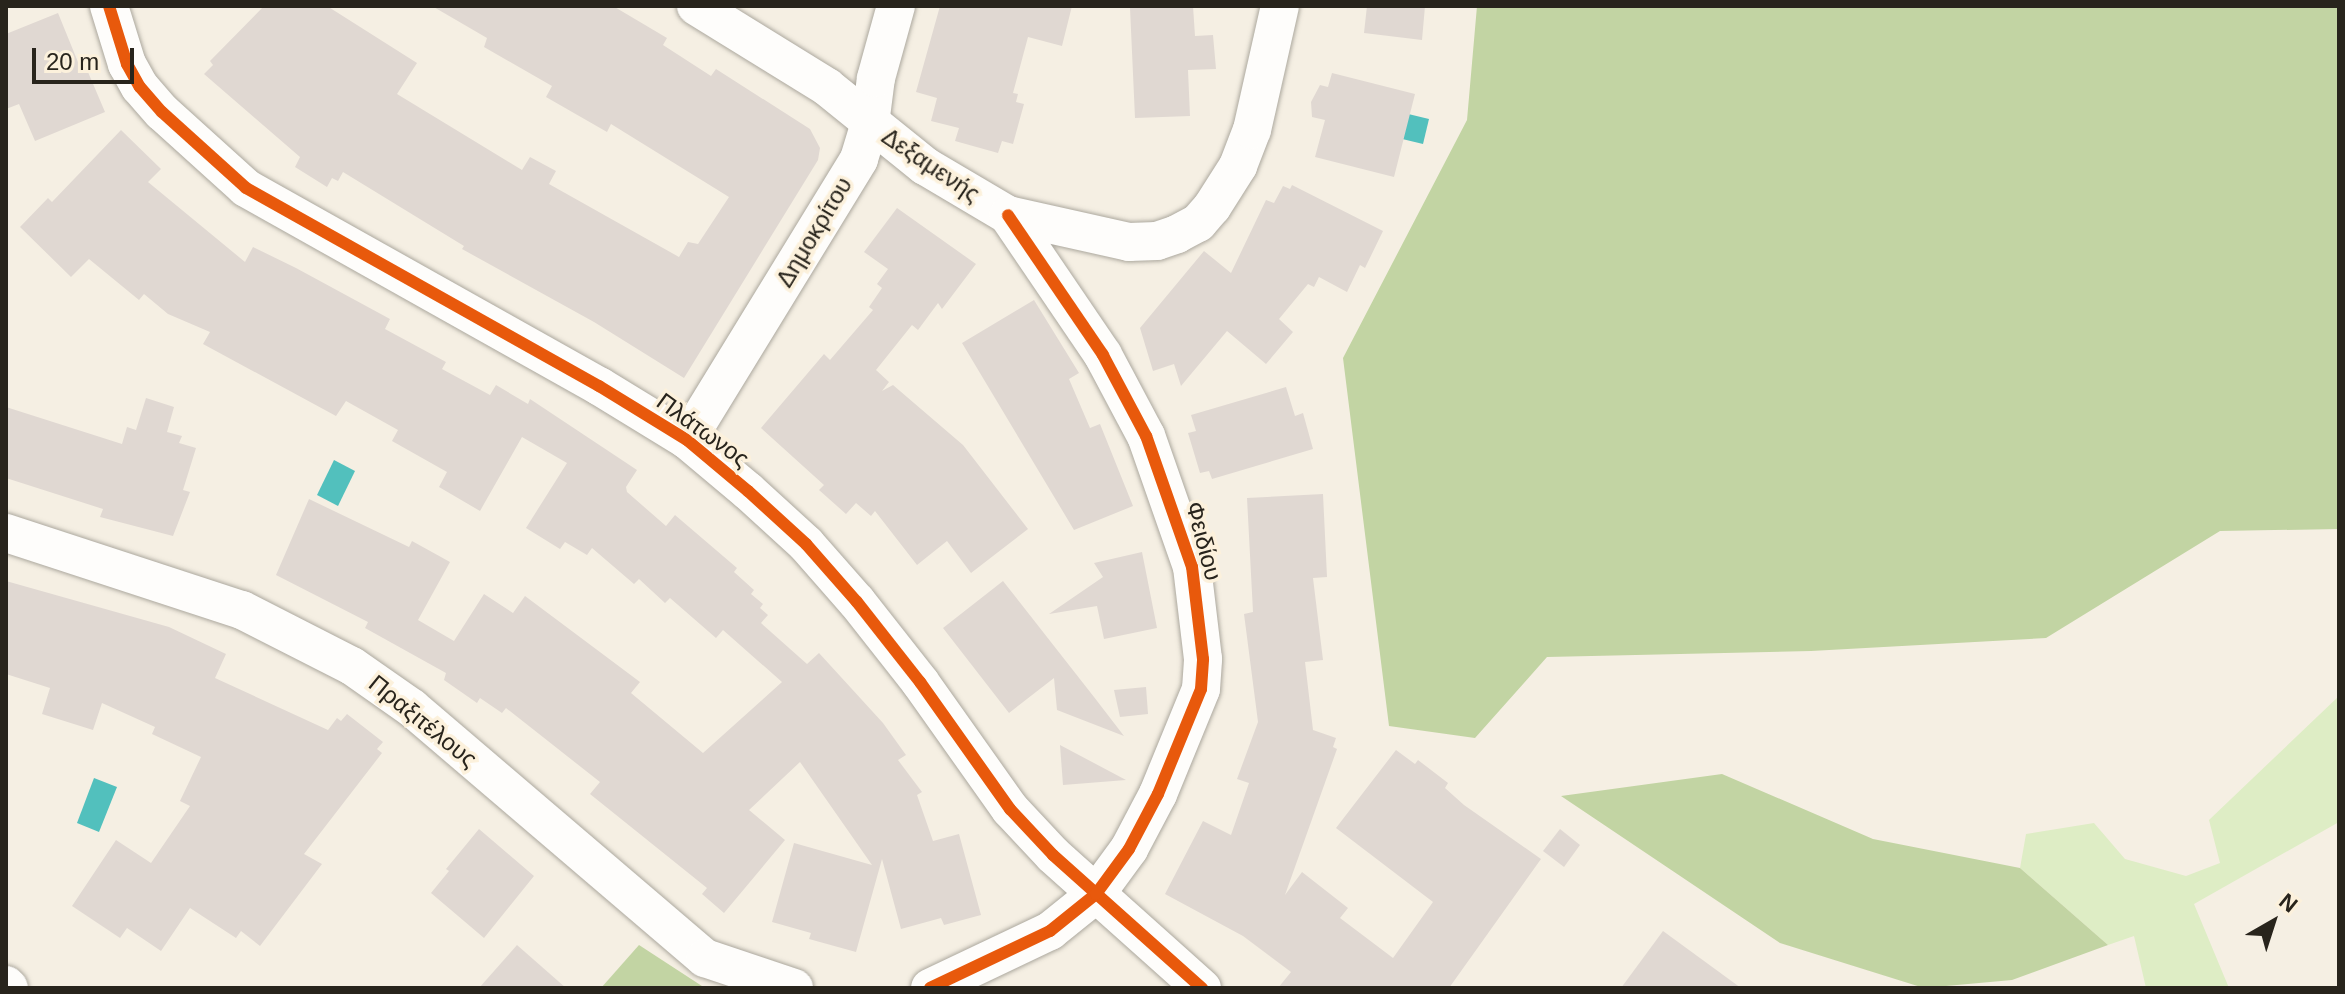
<!DOCTYPE html>
<meta charset="utf-8">
<style>
body{margin:0}
#map{position:relative;width:2345px;height:994px;overflow:hidden;background:#f5efe3;font-family:Arial,sans-serif}
div>[style]{position:absolute}
.green>*{inset:0;background:#deedc5}
.forest>*{inset:0;background:#c2d4a3}
.water>*{inset:0;background:#52c0bd}
.building>*{inset:0;background:#e0d8d2}
.roads{filter:drop-shadow(0 0 2px #aca89e) drop-shadow(0 0 2px #aca89e)}
.street>*{height:38px;margin:-19px;padding:0 19px;transform-origin:19px;border-radius:19px;background:#fefdfb}
.cycleway>*{height:12px;margin:-6px;padding:0 6px;transform-origin:6px;border-radius:6px;background:#e8590c}
span{translate:-50% -50%;white-space:nowrap;text-align:center;line-height:1.15;-webkit-text-stroke:7px #fcf1dc;paint-order:stroke}
.street-label{font-size:24px;color:#28241c}
.frame{position:absolute;inset:0;border:8px solid #28241c;pointer-events:none}
.north{position:absolute;left:2233px;top:882px;width:80px;height:80px;-webkit-text-stroke:6px #fcf1dc;paint-order:stroke;rotate:39deg;font-size:22px;font-weight:700;line-height:32px;text-align:center;color:#28241c}
.north::after{content:'';display:block;margin:auto;width:28px;height:36px;background:#28241c;clip-path:polygon(50% 0,100% 100%,50% 72%,0 100%)}
.scale{position:absolute;left:32px;top:48px;width:102px;height:36px;box-sizing:border-box;border:4px solid #28241c;border-top:0;padding-left:10px;font-size:24px;line-height:28px;white-space:nowrap;color:#28241c;-webkit-text-stroke:6px #fcf1dc;paint-order:stroke}
</style>
<div id="map">
<div class="green">
<div style="clip-path:polygon(2339px 696px,2339px 822px,2194px 904px,2229px 988px,2146px 988px,2134px 936px,2108px 945px,2020px 868px,2026px 834px,2094px 823px,2125px 859px,2186px 876px,2220px 863px,2209px 820px)"></div>
</div>
<div class="forest">
<div style="clip-path:polygon(1477px 6px,2339px 6px,2339px 529px,2220px 531px,2046px 638px,1811px 651px,1547px 657px,1475px 738px,1389px 726px,1343px 358px,1467px 120px)"></div>
<div style="clip-path:polygon(1722px 774px,1873px 839px,2020px 868px,2108px 945px,2012px 980px,1924px 988px,1780px 943px,1561px 796px)"></div>
<div style="clip-path:polygon(639px 945px,705px 988px,601px 988px)"></div>
</div>
<div class="water">
<div style="clip-path:polygon(1400px 112px,1429px 119px,1423px 144px,1394px 137px)"></div>
<div style="clip-path:polygon(334px 460px,355px 471px,338px 506px,317px 495px)"></div>
<div style="clip-path:polygon(94px 778px,117px 787px,99px 832px,77px 823px)"></div>
</div>
<div class="building">
<div style="clip-path:polygon(264px 6px,327px 6px,417px 63px,397px 94px,522px 170px,530px 157px,556px 171px,549px 184px,679px 257px,688px 242px,698px 244px,729px 197px,611px 124px,607px 132px,546px 97px,552px 86px,484px 47px,487px 38px,432px 6px,613px 6px,667px 38px,663px 45px,711px 76px,716px 69px,810px 129px,820px 148px,818px 160px,684px 378px,594px 322px,462px 249px,464px 246px,343px 172px,338px 181px,332px 178px,327px 187px,295px 167px,300px 157px,204px 74px,213px 65px,210px 61px)"></div>
<div style="clip-path:polygon(940px 6px,1072px 6px,1062px 46px,1028px 37px,1013px 93px,1018px 94px,1016px 102px,1024px 104px,1013px 144px,1002px 141px,998px 153px,955px 141px,959px 128px,931px 121px,937px 98px,916px 92px)"></div>
<div style="clip-path:polygon(1193px 6px,1195px 36px,1213px 35px,1216px 69px,1188px 70px,1190px 116px,1135px 118px,1130px 8px)"></div>
<div style="clip-path:polygon(1367px 6px,1425px 6px,1422px 40px,1364px 33px)"></div>
<div style="clip-path:polygon(58px 13px,80px 67px,85px 65px,105px 112px,35px 141px,19px 104px,6px 109px,6px 34px)"></div>
<div style="clip-path:polygon(1332px 73px,1415px 94px,1394px 177px,1315px 157px,1325px 120px,1312px 117px,1311px 102px,1320px 85px,1328px 87px)"></div>
<div style="clip-path:polygon(121px 130px,161px 169px,148px 182px,245px 262px,253px 247px,296px 268px,390px 319px,385px 329px,446px 362px,442px 369px,490px 395px,496px 385px,528px 404px,530px 399px,637px 470px,626px 487px,627px 492px,666px 526px,675px 515px,737px 568px,734px 572px,754px 590px,751px 594px,763px 604px,760px 608px,768px 615px,761px 623px,807px 664px,819px 653px,883px 723px,906px 755px,898px 760px,922px 792px,917px 795px,933px 841px,959px 834px,981px 915px,944px 925px,941px 918px,901px 929px,882px 859px,856px 952px,809px 939px,811px 933px,772px 922px,794px 843px,872px 865px,800px 762px,749px 810px,785px 840px,724px 913px,702px 894px,707px 888px,590px 794px,600px 782px,506px 708px,502px 713px,480px 698px,477px 703px,444px 680px,446px 673px,365px 628px,368px 622px,276px 575px,309px 499px,409px 547px,412px 541px,450px 562px,418px 620px,454px 641px,484px 594px,513px 613px,525px 596px,640px 682px,631px 693px,703px 753px,782px 682px,723px 630px,716px 638px,670px 598px,665px 603px,639px 579px,634px 584px,592px 548px,587px 555px,565px 542px,560px 549px,526px 528px,567px 463px,522px 437px,480px 511px,439px 487px,447px 472px,392px 441px,398px 430px,346px 401px,336px 416px,203px 344px,210px 332px,168px 314px,144px 294px,139px 300px,89px 259px,71px 277px,20px 227px,48px 198px,52px 202px)"></div>
<div style="clip-path:polygon(1292px 185px,1383px 231px,1365px 268px,1360px 265px,1347px 292px,1319px 277px,1314px 287px,1308px 284px,1279px 319px,1293px 332px,1266px 364px,1227px 331px,1181px 386px,1174px 364px,1153px 371px,1140px 328px,1204px 251px,1231px 273px,1266px 200px,1274px 203px,1283px 186px,1290px 189px)"></div>
<div style="clip-path:polygon(897px 208px,976px 264px,942px 309px,938px 303px,918px 330px,912px 325px,876px 370px,889px 382px,882px 391px,893px 385px,963px 445px,1028px 529px,971px 573px,947px 541px,917px 565px,875px 511px,871px 516px,856px 503px,846px 514px,819px 490px,824px 485px,761px 428px,824px 354px,830px 360px,873px 310px,869px 307px,882px 288px,877px 284px,888px 269px,864px 252px)"></div>
<div style="clip-path:polygon(1034px 300px,1079px 373px,1069px 379px,1090px 428px,1100px 424px,1133px 506px,1074px 530px,962px 343px)"></div>
<div style="clip-path:polygon(1286px 387px,1295px 416px,1303px 413px,1313px 449px,1212px 479px,1209px 471px,1200px 473px,1188px 433px,1196px 431px,1191px 415px)"></div>
<div style="clip-path:polygon(146px 398px,174px 407px,167px 432px,182px 436px,179px 443px,196px 448px,183px 490px,190px 492px,173px 536px,100px 517px,103px 509px,6px 478px,6px 407px,122px 444px,127px 427px,136px 430px)"></div>
<div style="clip-path:polygon(1323px 494px,1327px 577px,1313px 578px,1323px 660px,1305px 662px,1313px 730px,1336px 738px,1333px 747px,1337px 749px,1285px 895px,1302px 872px,1348px 908px,1340px 918px,1393px 958px,1433px 902px,1336px 828px,1396px 750px,1415px 764px,1418px 760px,1448px 783px,1445px 788px,1464px 805px,1541px 859px,1449px 988px,1278px 988px,1291px 972px,1243px 936px,1165px 894px,1203px 821px,1231px 835px,1249px 783px,1237px 779px,1258px 722px,1244px 614px,1253px 612px,1247px 498px)"></div>
<div style="clip-path:polygon(1142px 552px,1157px 628px,1104px 639px,1097px 606px,1049px 614px,1103px 577px,1094px 563px)"></div>
<div style="clip-path:polygon(6px 581px,169px 627px,226px 654px,215px 678px,328px 730px,337px 718px,341px 721px,347px 714px,383px 742px,377px 749px,382px 753px,304px 854px,322px 864px,260px 946px,241px 931px,236px 938px,190px 908px,161px 951px,127px 928px,120px 938px,72px 906px,116px 840px,151px 863px,190px 806px,180px 801px,201px 757px,152px 734px,155px 727px,102px 703px,93px 730px,42px 714px,50px 688px,6px 674px)"></div>
<div style="clip-path:polygon(1003px 581px,1094px 697px,1124px 736px,1057px 710px,1054px 678px,1009px 713px,943px 628px)"></div>
<div style="clip-path:polygon(1146px 687px,1148px 714px,1120px 717px,1114px 690px)"></div>
<div style="clip-path:polygon(1060px 745px,1126px 780px,1063px 785px)"></div>
<div style="clip-path:polygon(479px 829px,534px 876px,484px 938px,431px 893px,449px 871px,446px 869px)"></div>
<div style="clip-path:polygon(1560px 829px,1580px 845px,1564px 867px,1543px 851px)"></div>
<div style="clip-path:polygon(1663px 931px,1741px 988px,1621px 988px)"></div>
<div style="clip-path:polygon(517px 945px,566px 988px,479px 988px)"></div>
</div>
<div class="roads">
<div class="street">
<div style="left:109px;top:6px;width:61px;rotate:72.8deg"></div>
<div style="left:127px;top:64px;width:26px;rotate:61deg"></div>
<div style="left:140px;top:87px;width:33px;rotate:49deg"></div>
<div style="left:162px;top:112px;width:113px;rotate:42.1deg"></div>
<div style="left:246px;top:188px;width:405px;rotate:29.3deg"></div>
<div style="left:599px;top:386px;width:103px;rotate:31.5deg"></div>
<div style="left:687px;top:440px;width:80px;rotate:39.9deg"></div>
<div style="left:748px;top:491px;width:79px;rotate:42.4deg"></div>
<div style="left:806px;top:544px;width:77px;rotate:48.7deg"></div>
<div style="left:857px;top:602px;width:102px;rotate:51.8deg"></div>
<div style="left:920px;top:682px;width:156px;rotate:54.7deg"></div>
<div style="left:1010px;top:809px;width:63px;rotate:46.9deg"></div>
<div style="left:1053px;top:855px;width:200px;rotate:41.8deg"></div>
<div style="left:696px;top:6px;width:154px;rotate:31.7deg"></div>
<div style="left:827px;top:87px;width:126px;rotate:38.9deg"></div>
<div style="left:925px;top:166px;width:96px;rotate:30.6deg"></div>
<div style="left:1008px;top:215px;width:124px;rotate:12.6deg"></div>
<div style="left:1129px;top:242px;width:28px;rotate:-2deg"></div>
<div style="left:1157px;top:241px;width:21px;rotate:-19deg"></div>
<div style="left:1177px;top:234px;width:24px;rotate:-28deg"></div>
<div style="left:1198px;top:223px;width:21px;rotate:-49deg"></div>
<div style="left:1212px;top:207px;width:49px;rotate:-57.6deg"></div>
<div style="left:1238px;top:166px;width:39px;rotate:-69deg"></div>
<div style="left:1252px;top:130px;width:127px;rotate:-77.3deg"></div>
<div style="left:687px;top:440px;width:329px;rotate:-58.5deg"></div>
<div style="left:859px;top:159px;width:37px;rotate:-73deg"></div>
<div style="left:870px;top:124px;width:46px;rotate:-82.6deg"></div>
<div style="left:876px;top:78px;width:75px;rotate:-74.5deg"></div>
<div style="left:6px;top:533px;width:248px;rotate:18.1deg"></div>
<div style="left:242px;top:610px;width:123px;rotate:27deg"></div>
<div style="left:352px;top:666px;width:73px;rotate:35deg"></div>
<div style="left:412px;top:708px;width:385px;rotate:40.5deg"></div>
<div style="left:705px;top:958px;width:94px;rotate:18.6deg"></div>
<div style="left:6px;top:985px;width:4px;rotate:45deg"></div>
<div style="left:930px;top:988px;width:133px;rotate:-25.4deg"></div>
<div style="left:1050px;top:931px;width:59px;rotate:-38.8deg"></div>
<div style="left:1096px;top:894px;width:56px;rotate:-53.7deg"></div>
<div style="left:1129px;top:849px;width:62px;rotate:-62.2deg"></div>
<div style="left:1158px;top:794px;width:113px;rotate:-67.7deg"></div>
<div style="left:1201px;top:689px;width:30px;rotate:-86deg"></div>
<div style="left:1203px;top:659px;width:93px;rotate:-96.8deg"></div>
<div style="left:1192px;top:567px;width:139px;rotate:-109.3deg"></div>
<div style="left:1146px;top:436px;width:92px;rotate:-118deg"></div>
<div style="left:1103px;top:355px;width:169px;rotate:-124.2deg"></div>
</div>
</div>
<div class="cycleway">
<div style="left:109px;top:6px;width:61px;rotate:72.8deg"></div>
<div style="left:127px;top:64px;width:26px;rotate:61deg"></div>
<div style="left:140px;top:87px;width:33px;rotate:49deg"></div>
<div style="left:162px;top:112px;width:113px;rotate:42.1deg"></div>
<div style="left:246px;top:188px;width:405px;rotate:29.3deg"></div>
<div style="left:599px;top:386px;width:103px;rotate:31.5deg"></div>
<div style="left:687px;top:440px;width:80px;rotate:39.9deg"></div>
<div style="left:748px;top:491px;width:79px;rotate:42.4deg"></div>
<div style="left:806px;top:544px;width:77px;rotate:48.7deg"></div>
<div style="left:857px;top:602px;width:102px;rotate:51.8deg"></div>
<div style="left:920px;top:682px;width:156px;rotate:54.7deg"></div>
<div style="left:1010px;top:809px;width:63px;rotate:46.9deg"></div>
<div style="left:1053px;top:855px;width:200px;rotate:41.8deg"></div>
<div style="left:930px;top:988px;width:133px;rotate:-25.4deg"></div>
<div style="left:1050px;top:931px;width:59px;rotate:-38.8deg"></div>
<div style="left:1096px;top:894px;width:56px;rotate:-53.7deg"></div>
<div style="left:1129px;top:849px;width:62px;rotate:-62.2deg"></div>
<div style="left:1158px;top:794px;width:113px;rotate:-67.7deg"></div>
<div style="left:1201px;top:689px;width:30px;rotate:-86deg"></div>
<div style="left:1203px;top:659px;width:93px;rotate:-96.8deg"></div>
<div style="left:1192px;top:567px;width:139px;rotate:-109.3deg"></div>
<div style="left:1146px;top:436px;width:92px;rotate:-118deg"></div>
<div style="left:1103px;top:355px;width:169px;rotate:-124.2deg"></div>
</div>
<div class="street-label">
<span style="left:931px;top:165px;rotate:34deg">Δεξαμενής</span>
<span style="left:814px;top:232px;rotate:-59deg">Δημοκρίτου</span>
<span style="left:703px;top:430px;rotate:36deg">Πλάτωνος</span>
<span style="left:1204px;top:541px;rotate:75deg">Φειδίου</span>
<span style="left:423px;top:721px;rotate:39deg">Πραξιτέλους</span>
</div>
<div class="frame"></div>
<div class="north">N</div>
<div class="scale">20 m</div>
</div>
